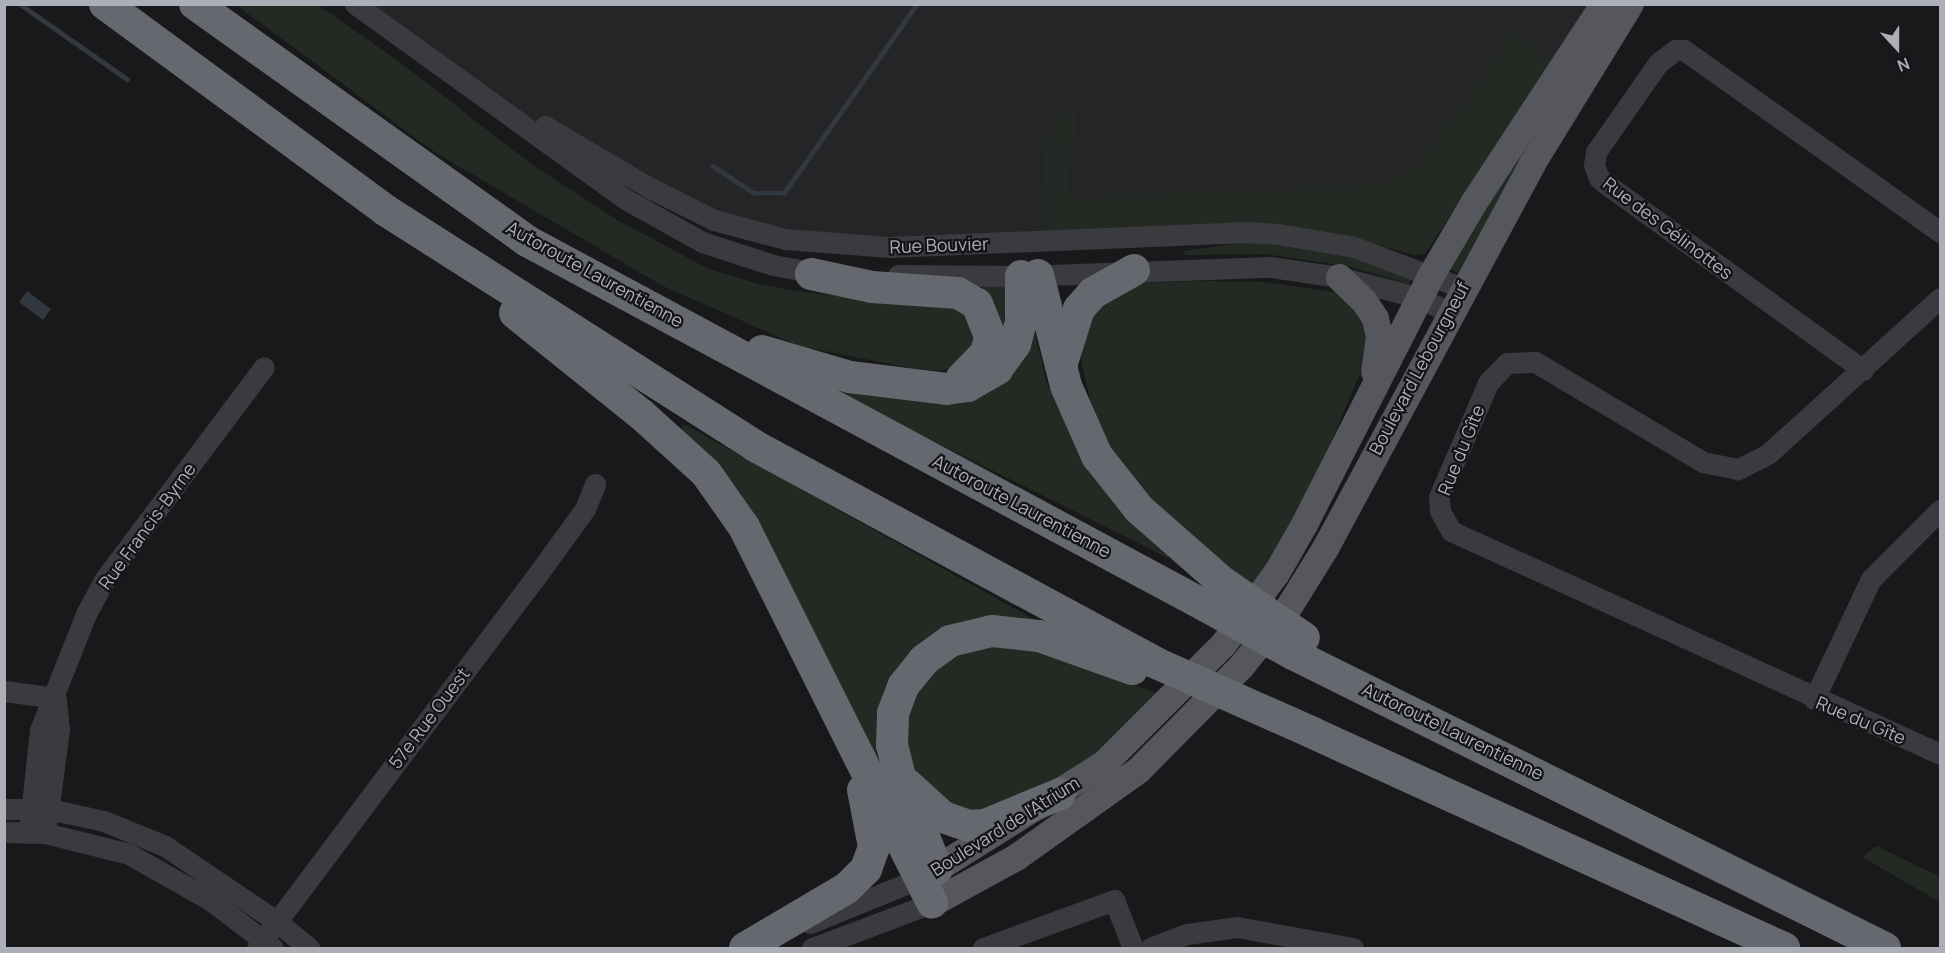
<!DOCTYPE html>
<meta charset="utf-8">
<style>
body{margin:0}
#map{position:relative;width:1945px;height:953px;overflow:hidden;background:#19181a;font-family:Manrope,sans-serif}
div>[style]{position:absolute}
.built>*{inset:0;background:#252527}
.green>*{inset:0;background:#232a24}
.water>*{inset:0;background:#32383f}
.stream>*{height:4.5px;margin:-2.25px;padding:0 2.25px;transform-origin:2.25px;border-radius:2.25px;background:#32383f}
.minor>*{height:21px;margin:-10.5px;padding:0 10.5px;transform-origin:10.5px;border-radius:10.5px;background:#3a3a3f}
.major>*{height:27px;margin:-13.5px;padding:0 13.5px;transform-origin:13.5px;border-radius:13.5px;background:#56575d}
.highway>*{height:32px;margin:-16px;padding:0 16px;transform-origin:16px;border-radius:16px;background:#66686f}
.highway-bridge>*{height:32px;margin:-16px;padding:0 16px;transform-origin:16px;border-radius:16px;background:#66686f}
span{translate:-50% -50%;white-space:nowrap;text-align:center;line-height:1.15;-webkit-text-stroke:4.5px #141315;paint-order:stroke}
.street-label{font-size:18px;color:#acafb8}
.frame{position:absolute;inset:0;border:6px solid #acafb8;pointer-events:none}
.north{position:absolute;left:1867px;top:18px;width:60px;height:60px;-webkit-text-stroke:4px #141315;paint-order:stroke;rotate:159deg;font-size:16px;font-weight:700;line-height:24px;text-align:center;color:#acafb8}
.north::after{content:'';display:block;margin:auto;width:21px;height:27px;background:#acafb8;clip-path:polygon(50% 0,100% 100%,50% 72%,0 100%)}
</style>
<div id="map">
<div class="built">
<div style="clip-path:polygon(350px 5px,1603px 5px,1532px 108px,1312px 238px,1018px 243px,749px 230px,553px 131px,448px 71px)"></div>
</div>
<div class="green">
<div style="clip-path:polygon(236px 5px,318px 5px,400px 62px,527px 161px,617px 220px,707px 268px,758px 284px,804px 292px,865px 299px,937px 299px,974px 320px,974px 344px,957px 367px,939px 371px,911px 368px,799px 346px,663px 286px,436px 153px)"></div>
<div style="clip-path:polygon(1506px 28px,1551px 62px,1425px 254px,1414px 255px,1345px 236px,1265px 223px,1047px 231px,1044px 156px,1047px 139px,1084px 90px,1075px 109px,1077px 138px,1066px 140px,1068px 198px,1376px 185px,1414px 171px,1509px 40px,1502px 33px)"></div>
<div style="clip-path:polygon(1573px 63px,1458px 273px,1448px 268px)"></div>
<div style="clip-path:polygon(1258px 240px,1345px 254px,1412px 276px,1409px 284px,1347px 266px,1265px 254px,1185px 255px,1184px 251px)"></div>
<div style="clip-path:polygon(1204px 281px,1264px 282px,1341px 293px,1365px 317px,1366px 359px,1318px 473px,1251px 592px,1124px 475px,1095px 421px,1082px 365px,1079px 337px,1089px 309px,1139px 283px)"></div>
<div style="clip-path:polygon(1012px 283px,1007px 345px,980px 290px,984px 285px)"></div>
<div style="clip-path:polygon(1030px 332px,1035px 333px,1047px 384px,1077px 447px,1169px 554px,1168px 558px,825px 387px,931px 401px)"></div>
<div style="clip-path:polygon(684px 424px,1044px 625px,915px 659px,890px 796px,781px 566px,764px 535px,678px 433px)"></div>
<div style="clip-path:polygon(1028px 642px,1163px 696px,1100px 753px,989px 817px,924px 793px,904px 752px,912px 688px,942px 654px)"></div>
<div style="clip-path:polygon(1877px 846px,1940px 877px,1940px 902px,1862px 857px)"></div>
</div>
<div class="water">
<div style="clip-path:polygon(27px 291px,51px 309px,43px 320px,19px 302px)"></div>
</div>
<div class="stream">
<div style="left:20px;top:4px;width:131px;rotate:35deg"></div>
<div style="left:713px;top:166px;width:49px;rotate:33.4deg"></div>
<div style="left:754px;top:193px;width:30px"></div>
<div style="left:784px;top:193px;width:231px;rotate:-54.9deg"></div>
</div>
<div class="minor">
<div style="left:355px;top:4px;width:335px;rotate:35.8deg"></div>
<div style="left:627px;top:200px;width:86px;rotate:29.2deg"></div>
<div style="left:702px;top:242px;width:75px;rotate:17.9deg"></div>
<div style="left:773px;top:265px;width:50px;rotate:10.4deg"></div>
<div style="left:545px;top:126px;width:120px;rotate:30.6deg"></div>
<div style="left:648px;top:187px;width:74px;rotate:26.6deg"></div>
<div style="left:714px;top:220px;width:73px;rotate:15deg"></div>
<div style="left:785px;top:239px;width:104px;rotate:4.4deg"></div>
<div style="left:889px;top:247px;width:353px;rotate:-2.4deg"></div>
<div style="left:1242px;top:232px;width:36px;rotate:3deg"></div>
<div style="left:1278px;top:234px;width:77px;rotate:9.7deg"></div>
<div style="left:1354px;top:247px;width:116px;rotate:20.6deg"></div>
<div style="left:898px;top:275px;width:123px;rotate:0.5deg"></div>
<div style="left:1021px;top:276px;width:249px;rotate:-2.1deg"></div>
<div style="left:1270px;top:267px;width:70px;rotate:8.2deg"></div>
<div style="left:1339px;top:277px;width:84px;rotate:14.5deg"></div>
<div style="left:1420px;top:298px;width:32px;rotate:26deg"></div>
<div style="left:1940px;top:298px;width:232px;rotate:137.8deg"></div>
<div style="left:1768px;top:454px;width:34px;rotate:153deg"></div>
<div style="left:1738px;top:469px;width:36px;rotate:-169deg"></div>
<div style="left:1703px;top:462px;width:196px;rotate:-149.2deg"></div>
<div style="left:1535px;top:362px;width:28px;rotate:178deg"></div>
<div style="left:1507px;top:363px;width:28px;rotate:134deg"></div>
<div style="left:1488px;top:383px;width:124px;rotate:113.3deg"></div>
<div style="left:1439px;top:497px;width:14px;rotate:86deg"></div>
<div style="left:1440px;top:511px;width:23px;rotate:61deg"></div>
<div style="left:1451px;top:531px;width:537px;rotate:24.51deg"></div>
<div style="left:1863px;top:370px;width:312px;rotate:-144.1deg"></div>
<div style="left:1610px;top:187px;width:14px;rotate:-141deg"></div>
<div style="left:1599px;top:178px;width:14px;rotate:-111deg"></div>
<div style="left:1594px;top:165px;width:13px;rotate:-81deg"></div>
<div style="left:1596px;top:152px;width:108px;rotate:-55.1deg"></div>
<div style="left:1658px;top:63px;width:21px;rotate:-37deg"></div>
<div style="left:1675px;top:50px;width:9px"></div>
<div style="left:1684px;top:50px;width:314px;rotate:35.4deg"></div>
<div style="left:4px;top:691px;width:52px;rotate:7.7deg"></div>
<div style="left:1814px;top:699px;width:133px;rotate:-64.6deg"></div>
<div style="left:1871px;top:579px;width:98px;rotate:-45deg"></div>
<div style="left:4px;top:809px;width:45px"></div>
<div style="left:49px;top:809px;width:56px;rotate:12.3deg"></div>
<div style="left:104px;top:821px;width:66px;rotate:22.3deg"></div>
<div style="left:165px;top:846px;width:134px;rotate:34deg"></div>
<div style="left:276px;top:921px;width:43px;rotate:39.3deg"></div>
<div style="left:47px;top:821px;width:93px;rotate:-82.6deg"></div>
<div style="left:59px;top:729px;width:29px;rotate:-96deg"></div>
<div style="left:4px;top:832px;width:41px;rotate:1.4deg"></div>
<div style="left:45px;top:833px;width:87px;rotate:14deg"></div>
<div style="left:129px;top:854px;width:93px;rotate:29.6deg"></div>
<div style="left:210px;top:900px;width:79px;rotate:37.3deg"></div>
<div style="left:29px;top:833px;width:104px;rotate:-83.9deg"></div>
<div style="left:40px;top:730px;width:125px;rotate:-68.4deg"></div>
<div style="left:86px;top:614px;width:38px;rotate:-62deg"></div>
<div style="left:104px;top:580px;width:266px;rotate:-53.1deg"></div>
<div style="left:810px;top:923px;width:120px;rotate:-22.1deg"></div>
<div style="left:257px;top:948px;width:463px;rotate:-53.1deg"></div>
<div style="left:535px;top:578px;width:85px;rotate:-54.1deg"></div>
<div style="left:585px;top:509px;width:27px;rotate:-68deg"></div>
<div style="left:812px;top:948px;width:128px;rotate:-20.6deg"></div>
<div style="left:983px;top:948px;width:140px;rotate:-20.1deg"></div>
<div style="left:1114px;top:900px;width:52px;rotate:68.4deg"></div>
<div style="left:1150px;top:948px;width:40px;rotate:-21deg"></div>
<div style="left:1187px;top:934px;width:50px;rotate:-8deg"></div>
<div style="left:1237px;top:927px;width:118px;rotate:10.3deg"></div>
</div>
<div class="major">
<div style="left:1339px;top:277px;width:35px;rotate:44deg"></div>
<div style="left:1364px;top:301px;width:20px;rotate:57deg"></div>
<div style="left:1375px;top:318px;width:19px;rotate:78deg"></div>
<div style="left:1379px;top:337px;width:35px;rotate:98deg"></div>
<div style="left:921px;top:878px;width:216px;rotate:-32.1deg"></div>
<div style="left:1104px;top:763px;width:168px;rotate:-45deg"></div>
<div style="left:1223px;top:644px;width:89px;rotate:-53.3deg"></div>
<div style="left:1276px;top:573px;width:56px;rotate:-60.3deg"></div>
<div style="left:1304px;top:524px;width:282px;rotate:-63deg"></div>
<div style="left:1432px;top:273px;width:81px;rotate:-59.6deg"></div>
<div style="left:1473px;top:203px;width:238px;rotate:-56.8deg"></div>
<div style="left:932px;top:903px;width:96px;rotate:-28.7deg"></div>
<div style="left:1016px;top:857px;width:150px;rotate:-35.5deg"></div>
<div style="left:1138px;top:770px;width:146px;rotate:-45.3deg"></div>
<div style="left:1241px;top:666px;width:77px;rotate:-51.3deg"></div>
<div style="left:1289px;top:606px;width:68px;rotate:-58.2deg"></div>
<div style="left:1325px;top:548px;width:437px;rotate:-61.7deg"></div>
<div style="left:1532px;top:163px;width:187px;rotate:-58.4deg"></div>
</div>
<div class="highway">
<div style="left:105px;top:4px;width:348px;rotate:36.3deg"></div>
<div style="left:385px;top:210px;width:439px;rotate:32.5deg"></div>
<div style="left:755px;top:446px;width:456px;rotate:28.4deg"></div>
<div style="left:195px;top:4px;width:408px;rotate:35.5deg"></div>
<div style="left:527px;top:241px;width:769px;rotate:28.27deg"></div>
<div style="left:811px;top:274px;width:62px;rotate:12deg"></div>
<div style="left:872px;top:287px;width:86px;rotate:4deg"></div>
<div style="left:958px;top:293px;width:22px;rotate:30deg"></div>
<div style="left:977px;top:304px;width:35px;rotate:68deg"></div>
<div style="left:990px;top:337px;width:16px;rotate:104deg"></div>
<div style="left:986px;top:353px;width:35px;rotate:134deg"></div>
<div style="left:1038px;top:275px;width:114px;rotate:75.8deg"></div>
<div style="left:1066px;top:386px;width:77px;rotate:66.1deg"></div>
<div style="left:1097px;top:456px;width:68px;rotate:51.6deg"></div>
<div style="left:1139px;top:509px;width:111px;rotate:41.3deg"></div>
<div style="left:515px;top:313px;width:163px;rotate:38.8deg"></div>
<div style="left:642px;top:415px;width:86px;rotate:42.2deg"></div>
<div style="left:706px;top:473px;width:66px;rotate:54.9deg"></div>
<div style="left:744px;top:527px;width:420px;rotate:63.4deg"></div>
<div style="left:762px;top:351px;width:92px;rotate:16.5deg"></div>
<div style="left:850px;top:377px;width:97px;rotate:7.1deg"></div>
<div style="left:946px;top:389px;width:22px;rotate:-8deg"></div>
<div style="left:968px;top:386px;width:34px;rotate:-30deg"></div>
<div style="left:997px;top:369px;width:31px;rotate:-54deg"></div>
<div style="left:1015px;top:344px;width:23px;rotate:-75deg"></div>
<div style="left:1021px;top:322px;width:46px;rotate:-90deg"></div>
<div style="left:1061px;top:366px;width:60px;rotate:-72.5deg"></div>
<div style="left:1079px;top:309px;width:21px;rotate:-49deg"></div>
<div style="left:1093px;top:293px;width:47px;rotate:-29.3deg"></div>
<div style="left:1293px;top:654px;width:661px;rotate:26.41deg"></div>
<div style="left:1313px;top:733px;width:518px;rotate:24.54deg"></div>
<div style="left:908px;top:785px;width:47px;rotate:42.4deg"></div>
<div style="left:943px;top:817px;width:28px;rotate:19deg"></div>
<div style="left:969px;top:826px;width:16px;rotate:-4deg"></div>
<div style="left:985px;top:825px;width:81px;rotate:-22.5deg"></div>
<div style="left:937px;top:869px;width:99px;rotate:-111.9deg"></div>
<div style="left:900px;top:777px;width:33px;rotate:-104deg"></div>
<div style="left:892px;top:745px;width:32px;rotate:-88deg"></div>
<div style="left:893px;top:713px;width:30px;rotate:-69deg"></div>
<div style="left:904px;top:685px;width:32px;rotate:-51deg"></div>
<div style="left:924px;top:660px;width:32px;rotate:-36deg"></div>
<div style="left:950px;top:641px;width:43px;rotate:-13.4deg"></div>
<div style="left:992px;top:631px;width:47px;rotate:6.1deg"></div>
<div style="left:1039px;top:636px;width:99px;rotate:19.5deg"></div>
<div style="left:745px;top:948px;width:118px;rotate:-30.5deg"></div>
<div style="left:847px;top:888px;width:27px;rotate:-45deg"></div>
<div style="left:866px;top:869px;width:23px;rotate:-70deg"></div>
<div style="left:874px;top:847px;width:58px;rotate:-100.9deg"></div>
</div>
<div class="highway-bridge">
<div style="left:1222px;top:582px;width:99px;rotate:34.3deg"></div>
<div style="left:1204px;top:605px;width:102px;rotate:28.8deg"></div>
<div style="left:1156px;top:663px;width:172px;rotate:24deg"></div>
</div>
<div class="street-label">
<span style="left:1668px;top:228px;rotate:37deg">Rue des Gélinottes</span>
<span style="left:939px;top:245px;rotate:-2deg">Rue Bouvier</span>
<span style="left:595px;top:274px;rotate:29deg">Autoroute Laurentienne</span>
<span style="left:1419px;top:368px;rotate:-62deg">Boulevard Lebourgneuf</span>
<span style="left:1461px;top:450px;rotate:-68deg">Rue du Gîte</span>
<span style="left:1022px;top:506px;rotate:28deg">Autoroute Laurentienne</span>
<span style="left:147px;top:526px;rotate:-54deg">Rue Francis-Byrne</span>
<span style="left:429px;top:718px;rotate:-53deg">57e Rue Ouest</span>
<span style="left:1861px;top:720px;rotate:23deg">Rue du Gîte</span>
<span style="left:1453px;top:731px;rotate:26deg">Autoroute Laurentienne</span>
<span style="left:1005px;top:826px;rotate:-32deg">Boulevard de l'Atrium</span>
</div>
<div class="frame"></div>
<div class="north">N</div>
</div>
